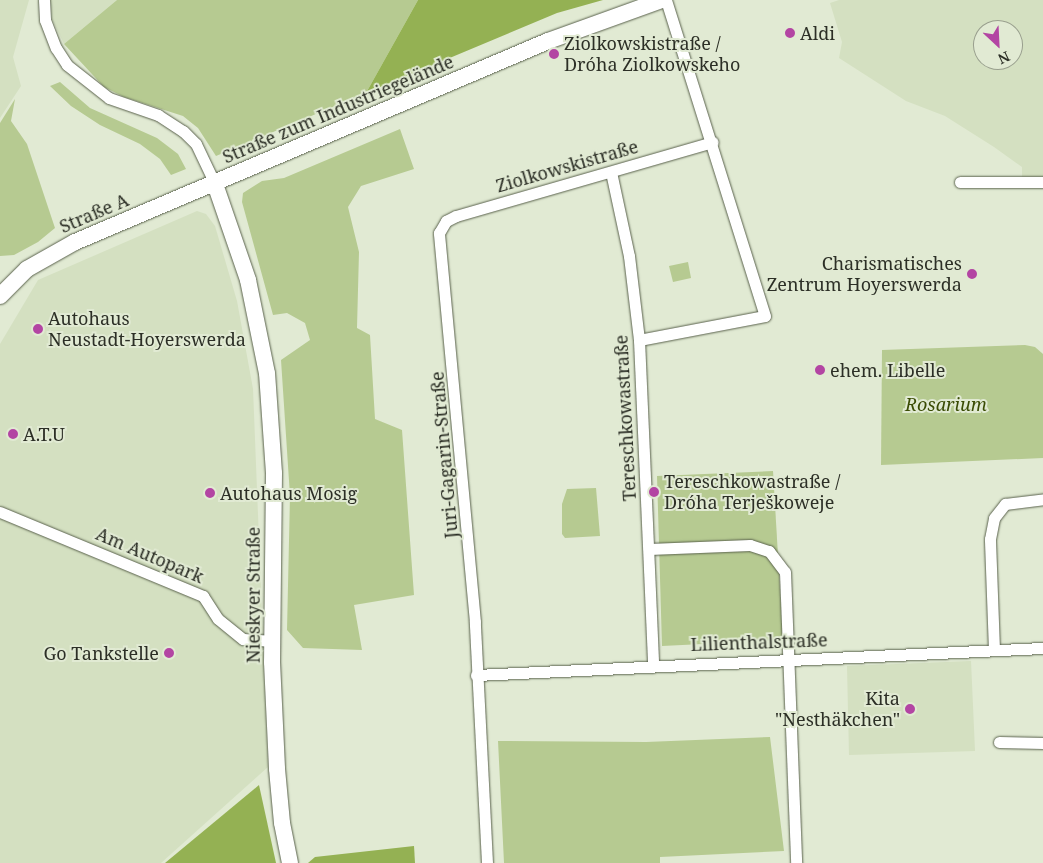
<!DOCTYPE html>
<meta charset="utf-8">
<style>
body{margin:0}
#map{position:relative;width:1043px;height:863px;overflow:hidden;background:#e1ead3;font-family:"Noto Serif",serif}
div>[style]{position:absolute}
.built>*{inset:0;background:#d4e0c1}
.green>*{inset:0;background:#b6ca91}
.forest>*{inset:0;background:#94b153}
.roads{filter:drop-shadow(0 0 1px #5a624d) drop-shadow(0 0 1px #5a624d)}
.street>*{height:11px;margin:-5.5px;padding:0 5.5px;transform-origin:5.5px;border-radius:5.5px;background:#fff}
.secondary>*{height:16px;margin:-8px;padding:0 8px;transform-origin:8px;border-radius:8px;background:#fff}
.dots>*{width:14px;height:14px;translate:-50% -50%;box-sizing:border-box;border:2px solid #e1ead3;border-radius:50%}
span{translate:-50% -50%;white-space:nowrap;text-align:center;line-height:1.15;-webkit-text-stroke:4px #e1ead3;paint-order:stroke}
.poi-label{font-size:18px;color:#2c2f26}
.left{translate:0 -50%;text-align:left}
.right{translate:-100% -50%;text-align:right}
.street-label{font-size:18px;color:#2c2f26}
.park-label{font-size:18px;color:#3a4c04;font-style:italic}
.north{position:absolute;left:973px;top:20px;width:50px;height:50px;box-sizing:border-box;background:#e1ead3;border:1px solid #999f8e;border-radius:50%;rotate:155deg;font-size:14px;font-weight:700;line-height:20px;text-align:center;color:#2c2f26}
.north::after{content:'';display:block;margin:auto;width:18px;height:22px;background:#b345a3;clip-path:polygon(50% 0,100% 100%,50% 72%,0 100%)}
</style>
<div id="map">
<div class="built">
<div style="clip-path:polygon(0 0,29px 0,13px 57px,21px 86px,0 118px)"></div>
<div style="clip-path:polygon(50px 0,117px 0,64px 44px,52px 19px)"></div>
<div style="clip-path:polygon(evenodd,839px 0,1043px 0,1043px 181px,1022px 182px,1022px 167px,994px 147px,945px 116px,906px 101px,839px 58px,842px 42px,830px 3px,839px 0,983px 30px,1013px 30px,1013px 60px,983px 60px,983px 30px)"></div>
<div style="clip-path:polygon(197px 211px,206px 214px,215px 226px,237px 301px,253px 389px,268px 767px,161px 863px,0 863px,0 344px,38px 280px)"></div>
<div style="clip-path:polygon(971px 661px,975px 751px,849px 755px,847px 666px)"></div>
</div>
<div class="green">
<div style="clip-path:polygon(117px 0,418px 0,366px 93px,216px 156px,198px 128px,183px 116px,124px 97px,104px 87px,64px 44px)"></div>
<div style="clip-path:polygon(60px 82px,90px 108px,157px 138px,178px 154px,186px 169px,171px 175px,160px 159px,140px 144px,100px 125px,71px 106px,50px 86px)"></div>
<div style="clip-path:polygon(15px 99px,11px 121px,27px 144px,55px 228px,38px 242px,14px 255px,0 256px,0 123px)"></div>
<div style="clip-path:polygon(400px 129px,414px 169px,361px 186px,348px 207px,359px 252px,357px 328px,370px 335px,375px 419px,402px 430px,414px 595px,354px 605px,362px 650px,303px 648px,287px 630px,290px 496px,281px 360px,310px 340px,305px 323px,287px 313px,273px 315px,242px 202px,243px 193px,262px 181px,284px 178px)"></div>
<div style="clip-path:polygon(688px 262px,691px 278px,673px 282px,669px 266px)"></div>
<div style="clip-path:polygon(1025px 345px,1035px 347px,1043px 354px,1043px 458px,881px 465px,882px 350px)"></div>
<div style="clip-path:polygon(773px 471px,783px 640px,662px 646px,657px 476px)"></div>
<div style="clip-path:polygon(596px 488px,600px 536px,565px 538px,562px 534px,562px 504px,567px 489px)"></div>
<div style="clip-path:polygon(770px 737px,784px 851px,660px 857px,660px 863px,504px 863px,498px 741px,646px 742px)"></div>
</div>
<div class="forest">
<div style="clip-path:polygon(418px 0,603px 0,557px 13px,366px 93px)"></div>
<div style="clip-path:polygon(259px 785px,276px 863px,165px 863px)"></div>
<div style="clip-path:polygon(414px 846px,415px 863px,308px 863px,315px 857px)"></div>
</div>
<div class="roads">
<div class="street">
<div style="left:44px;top:0;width:20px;rotate:87deg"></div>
<div style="left:45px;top:20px;width:30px;rotate:69deg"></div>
<div style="left:56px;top:48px;width:20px;rotate:57deg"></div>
<div style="left:67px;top:65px;width:53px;rotate:38.2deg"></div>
<div style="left:109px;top:98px;width:52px;rotate:19.1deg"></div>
<div style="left:158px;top:115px;width:30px;rotate:33deg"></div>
<div style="left:183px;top:131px;width:18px;rotate:45deg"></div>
<div style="left:196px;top:144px;width:44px;rotate:64.6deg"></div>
<div style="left:611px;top:172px;width:86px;rotate:77.9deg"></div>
<div style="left:629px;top:256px;width:85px;rotate:83.2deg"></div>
<div style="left:639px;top:340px;width:324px;rotate:87.5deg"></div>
<div style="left:960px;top:182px;width:83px"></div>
<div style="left:639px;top:340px;width:128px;rotate:-10.8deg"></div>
<div style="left:765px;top:316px;width:331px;rotate:-107.4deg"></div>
<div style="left:0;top:512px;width:220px;rotate:22.5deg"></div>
<div style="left:203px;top:596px;width:27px;rotate:57deg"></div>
<div style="left:218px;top:619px;width:32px;rotate:39deg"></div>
<div style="left:243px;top:639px;width:30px;rotate:4deg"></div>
<div style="left:649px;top:549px;width:101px;rotate:-2.3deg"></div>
<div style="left:750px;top:545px;width:20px;rotate:18deg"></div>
<div style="left:769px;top:551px;width:26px;rotate:53deg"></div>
<div style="left:785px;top:572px;width:291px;rotate:87.8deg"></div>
<div style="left:994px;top:650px;width:111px;rotate:-92.1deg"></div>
<div style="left:990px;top:539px;width:21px;rotate:-79deg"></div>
<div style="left:994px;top:518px;width:18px;rotate:-52deg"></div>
<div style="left:1005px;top:504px;width:38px;rotate:-7deg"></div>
<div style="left:476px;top:675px;width:568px;rotate:-2.73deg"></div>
<div style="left:999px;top:742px;width:44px;rotate:1.3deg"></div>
<div style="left:487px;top:863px;width:241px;rotate:-92.9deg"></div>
<div style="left:475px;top:622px;width:391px;rotate:-95.3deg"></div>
<div style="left:439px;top:233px;width:14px;rotate:-60deg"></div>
<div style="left:446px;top:221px;width:11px;rotate:-27deg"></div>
<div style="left:456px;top:216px;width:267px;rotate:-16.1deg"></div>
</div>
<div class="secondary">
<div style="left:215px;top:184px;width:102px;rotate:71deg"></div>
<div style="left:248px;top:280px;width:95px;rotate:78.5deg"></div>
<div style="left:267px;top:373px;width:100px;rotate:86deg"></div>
<div style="left:274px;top:473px;width:189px;rotate:90.6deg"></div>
<div style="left:272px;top:662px;width:107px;rotate:87.3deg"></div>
<div style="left:277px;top:769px;width:54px;rotate:84.7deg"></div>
<div style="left:282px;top:823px;width:41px;rotate:78.7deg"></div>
<div style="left:0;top:296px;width:38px;rotate:-45deg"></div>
<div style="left:27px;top:269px;width:55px;rotate:-29.4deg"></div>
<div style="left:75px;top:242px;width:514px;rotate:-23.02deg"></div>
<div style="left:548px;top:41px;width:121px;rotate:-19.8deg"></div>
</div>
</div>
<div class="dots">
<div style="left:790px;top:33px;background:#b345a3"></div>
<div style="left:554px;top:54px;background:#b345a3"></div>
<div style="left:972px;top:274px;background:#b345a3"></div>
<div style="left:38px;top:329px;background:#b345a3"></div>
<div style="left:820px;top:370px;background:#b345a3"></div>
<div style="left:13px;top:434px;background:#b345a3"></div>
<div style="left:654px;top:492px;background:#b345a3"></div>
<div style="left:210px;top:493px;background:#b345a3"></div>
<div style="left:169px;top:653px;background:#b345a3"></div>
<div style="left:910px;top:709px;background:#b345a3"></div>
</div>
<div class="poi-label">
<span class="left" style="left:800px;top:33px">Aldi</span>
<span class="left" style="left:564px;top:54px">Ziolkowskistraße /<br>Dróha Ziolkowskeho</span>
<span class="right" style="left:962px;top:274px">Charismatisches<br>Zentrum Hoyerswerda</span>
<span class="left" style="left:48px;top:329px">Autohaus<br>Neustadt-Hoyerswerda</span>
<span class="left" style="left:830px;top:370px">ehem. Libelle</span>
<span class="left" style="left:23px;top:434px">A.T.U</span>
<span class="left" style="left:664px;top:492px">Tereschkowastraße /<br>Dróha Terješkoweje</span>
<span class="left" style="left:220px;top:493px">Autohaus Mosig</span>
<span class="right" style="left:159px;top:653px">Go Tankstelle</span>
<span class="right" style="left:900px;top:709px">Kita<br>"Nesthäkchen"</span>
</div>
<div class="street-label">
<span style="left:338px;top:109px;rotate:-23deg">Straße zum Industriegelände</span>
<span style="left:567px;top:166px;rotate:-16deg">Ziolkowskistraße</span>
<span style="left:94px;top:213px;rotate:-23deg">Straße A</span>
<span style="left:625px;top:418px;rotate:-93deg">Tereschkowastraße</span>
<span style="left:444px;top:455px;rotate:-95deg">Juri-Gagarin-Straße</span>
<span style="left:150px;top:555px;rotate:23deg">Am Autopark</span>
<span style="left:253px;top:595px;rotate:-90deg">Nieskyer Straße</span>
<span style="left:759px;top:642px;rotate:-2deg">Lilienthalstraße</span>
</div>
<div class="park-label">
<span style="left:946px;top:404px">Rosarium</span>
</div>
<div class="north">N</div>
</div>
